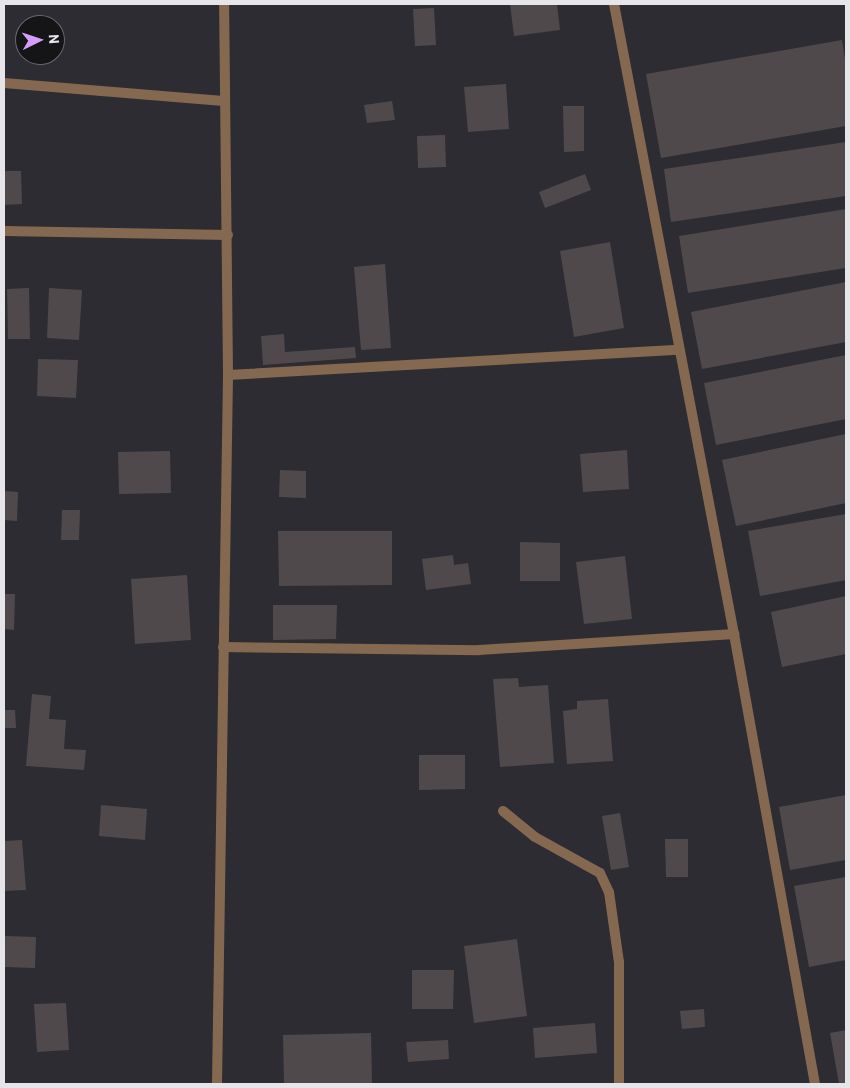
<!DOCTYPE html>
<style>
body{margin:0}
#map{position:relative;width:850px;height:1088px;overflow:hidden;background:#2c2c32;font-family:Barlow,sans-serif}
div>[style]{position:absolute}
.building>*{inset:0;background:#50494b}
.service>*{height:10px;margin:-5px;padding:0 5px;transform-origin:5px;border-radius:5px;background:#856850}
.minor>*{height:10px;margin:-5px;padding:0 5px;transform-origin:5px;border-radius:5px;background:#856850}
span{translate:-50% -50%;white-space:nowrap;text-align:center;line-height:1.15;-webkit-text-stroke:4px #151417;paint-order:stroke}
.frame{position:absolute;inset:0;border:5px solid #e6e5e9;pointer-events:none}
.north{position:absolute;left:15px;top:15px;width:50px;height:50px;box-sizing:border-box;background:#151417;border:1px solid #69686b;border-radius:50%;rotate:86deg;font-size:14px;font-weight:700;line-height:20px;text-align:center;color:#e6e5e9}
.north::after{content:'';display:block;margin:auto;width:18px;height:22px;background:#d49cfb;clip-path:polygon(50% 0,100% 100%,50% 72%,0 100%)}
</style>
<div id="map">
<div class="building">
<div style="clip-path:polygon(510px 4px,557px 4px,560px 30px,514px 36px)"></div>
<div style="clip-path:polygon(434px 8px,436px 45px,415px 46px,413px 9px)"></div>
<div style="clip-path:polygon(842px 40px,846px 65px,846px 126px,661px 158px,646px 74px)"></div>
<div style="clip-path:polygon(506px 84px,509px 129px,468px 132px,464px 87px)"></div>
<div style="clip-path:polygon(392px 101px,395px 120px,367px 123px,364px 105px)"></div>
<div style="clip-path:polygon(563px 106px,584px 106px,584px 151px,564px 152px)"></div>
<div style="clip-path:polygon(445px 135px,446px 167px,418px 168px,417px 136px)"></div>
<div style="clip-path:polygon(846px 142px,846px 196px,671px 222px,664px 169px)"></div>
<div style="clip-path:polygon(4px 171px,21px 171px,22px 204px,4px 205px)"></div>
<div style="clip-path:polygon(585px 174px,591px 190px,545px 208px,539px 192px)"></div>
<div style="clip-path:polygon(846px 209px,846px 268px,688px 293px,679px 236px)"></div>
<div style="clip-path:polygon(610px 242px,624px 328px,574px 337px,560px 251px)"></div>
<div style="clip-path:polygon(385px 264px,391px 348px,361px 350px,354px 267px)"></div>
<div style="clip-path:polygon(846px 282px,846px 342px,702px 369px,691px 312px)"></div>
<div style="clip-path:polygon(29px 288px,30px 339px,8px 339px,7px 289px)"></div>
<div style="clip-path:polygon(49px 288px,82px 290px,79px 340px,47px 338px)"></div>
<div style="clip-path:polygon(284px 334px,285px 352px,355px 347px,356px 358px,263px 365px,261px 336px)"></div>
<div style="clip-path:polygon(846px 355px,846px 419px,716px 445px,704px 383px)"></div>
<div style="clip-path:polygon(38px 359px,78px 360px,76px 398px,37px 396px)"></div>
<div style="clip-path:polygon(846px 434px,846px 503px,736px 526px,722px 460px)"></div>
<div style="clip-path:polygon(627px 450px,629px 489px,583px 492px,580px 454px)"></div>
<div style="clip-path:polygon(170px 451px,171px 493px,119px 494px,118px 452px)"></div>
<div style="clip-path:polygon(280px 470px,306px 471px,306px 498px,279px 497px)"></div>
<div style="clip-path:polygon(4px 491px,18px 492px,17px 521px,4px 520px)"></div>
<div style="clip-path:polygon(62px 510px,80px 510px,79px 540px,61px 540px)"></div>
<div style="clip-path:polygon(846px 514px,846px 580px,760px 596px,748px 531px)"></div>
<div style="clip-path:polygon(278px 531px,392px 531px,392px 585px,279px 586px)"></div>
<div style="clip-path:polygon(520px 542px,560px 543px,560px 581px,520px 581px)"></div>
<div style="clip-path:polygon(453px 555px,454px 565px,468px 563px,471px 584px,426px 590px,422px 559px)"></div>
<div style="clip-path:polygon(625px 556px,632px 619px,584px 624px,576px 562px)"></div>
<div style="clip-path:polygon(187px 575px,191px 640px,135px 644px,131px 579px)"></div>
<div style="clip-path:polygon(4px 594px,15px 594px,14px 630px,4px 629px)"></div>
<div style="clip-path:polygon(846px 596px,846px 654px,782px 667px,771px 612px)"></div>
<div style="clip-path:polygon(273px 605px,337px 605px,336px 639px,273px 640px)"></div>
<div style="clip-path:polygon(518px 678px,519px 687px,548px 685px,554px 763px,500px 767px,493px 679px)"></div>
<div style="clip-path:polygon(32px 694px,51px 696px,49px 719px,66px 720px,64px 749px,86px 750px,84px 770px,26px 766px)"></div>
<div style="clip-path:polygon(608px 699px,613px 761px,567px 764px,563px 711px,577px 709px,577px 701px)"></div>
<div style="clip-path:polygon(4px 710px,15px 710px,16px 728px,4px 728px)"></div>
<div style="clip-path:polygon(419px 755px,465px 755px,465px 789px,419px 790px)"></div>
<div style="clip-path:polygon(846px 795px,846px 860px,790px 870px,779px 807px)"></div>
<div style="clip-path:polygon(101px 805px,147px 809px,145px 840px,99px 836px)"></div>
<div style="clip-path:polygon(620px 813px,629px 867px,611px 870px,602px 816px)"></div>
<div style="clip-path:polygon(665px 839px,688px 839px,688px 877px,666px 877px)"></div>
<div style="clip-path:polygon(22px 840px,26px 890px,4px 891px,4px 841px)"></div>
<div style="clip-path:polygon(846px 877px,846px 960px,809px 967px,794px 886px)"></div>
<div style="clip-path:polygon(5px 936px,36px 937px,35px 968px,5px 967px)"></div>
<div style="clip-path:polygon(517px 939px,527px 1016px,474px 1023px,464px 946px)"></div>
<div style="clip-path:polygon(412px 970px,454px 970px,453px 1009px,412px 1009px)"></div>
<div style="clip-path:polygon(66px 1003px,69px 1050px,37px 1052px,34px 1004px)"></div>
<div style="clip-path:polygon(704px 1009px,705px 1027px,682px 1029px,680px 1011px)"></div>
<div style="clip-path:polygon(595px 1023px,597px 1053px,535px 1058px,533px 1028px)"></div>
<div style="clip-path:polygon(846px 1030px,846px 1084px,839px 1084px,830px 1033px)"></div>
<div style="clip-path:polygon(371px 1033px,372px 1084px,284px 1084px,283px 1035px)"></div>
<div style="clip-path:polygon(448px 1040px,449px 1059px,408px 1062px,406px 1042px)"></div>
</div>
<div class="service">
<div style="left:614px;top:4px;width:641px;rotate:79.22deg"></div>
<div style="left:734px;top:634px;width:457px;rotate:79.8deg"></div>
</div>
<div class="minor">
<div style="left:4px;top:83px;width:220px;rotate:4.7deg"></div>
<div style="left:4px;top:231px;width:224px;rotate:1deg"></div>
<div style="left:228px;top:375px;width:451px;rotate:-3.2deg"></div>
<div style="left:223px;top:647px;width:256px;rotate:0.7deg"></div>
<div style="left:479px;top:650px;width:256px;rotate:-3.6deg"></div>
<div style="left:503px;top:811px;width:41px;rotate:39.1deg"></div>
<div style="left:535px;top:837px;width:74px;rotate:29deg"></div>
<div style="left:600px;top:873px;width:21px;rotate:65deg"></div>
<div style="left:609px;top:892px;width:71px;rotate:81.9deg"></div>
<div style="left:619px;top:962px;width:122px;rotate:90deg"></div>
<div style="left:217px;top:1084px;width:709px;rotate:-89.11deg"></div>
<div style="left:228px;top:375px;width:371px;rotate:-90.6deg"></div>
</div>
<div class="frame"></div>
<div class="north">N</div>
</div>
